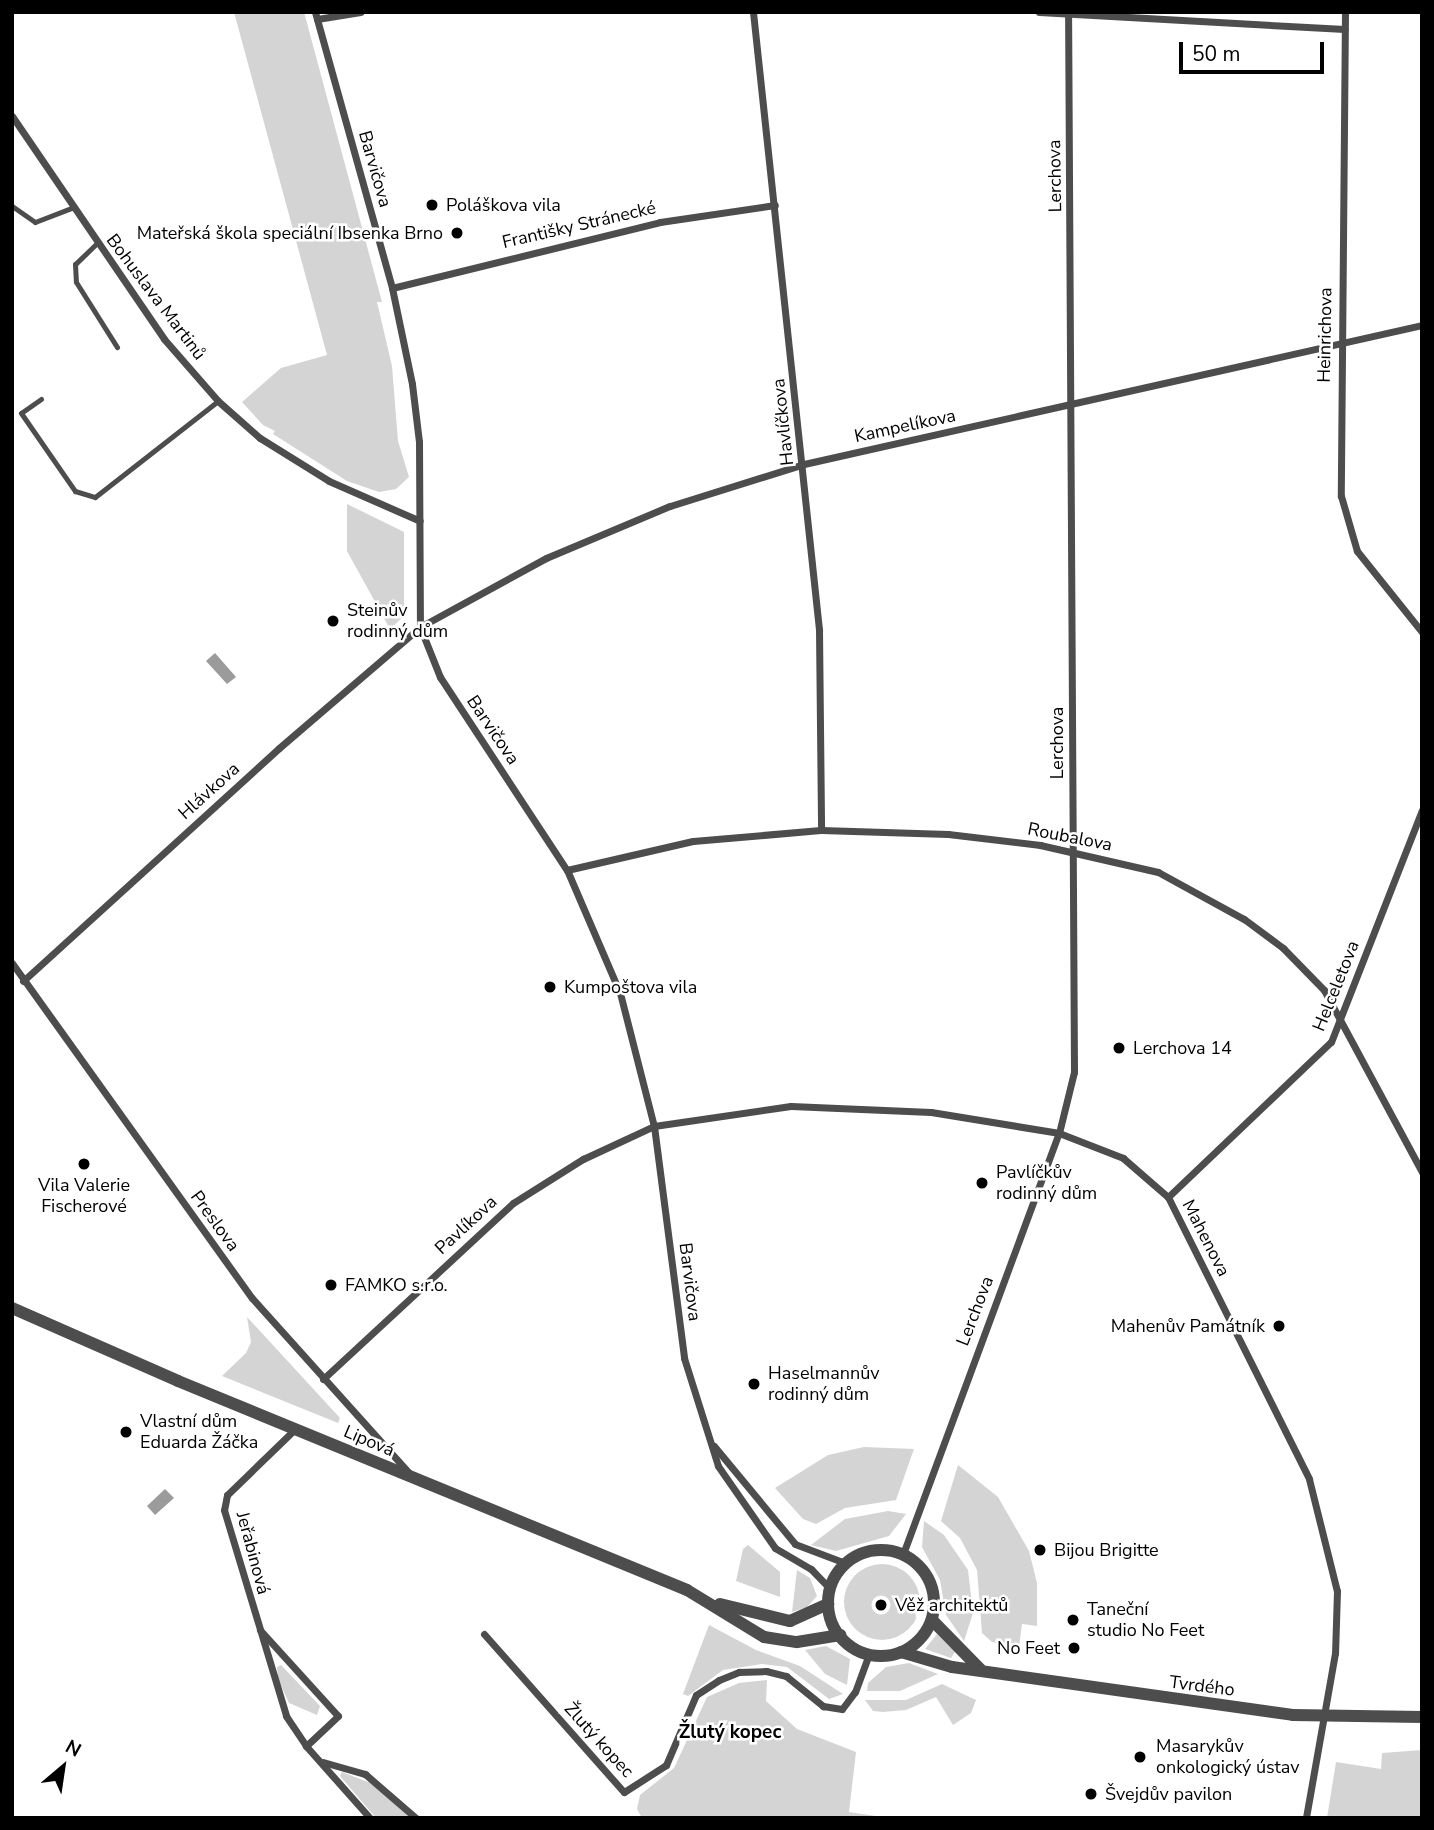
<!DOCTYPE html>
<meta charset="utf-8">
<style>
body{margin:0}
#map{position:relative;width:1434px;height:1830px;overflow:hidden;background:#fff;font-family:"Nunito Sans",sans-serif}
div>[style]{position:absolute}
.green>*{inset:0;background:#d4d4d4}
.round{border-radius:50%}
.water>*{inset:0;background:#9b9b9b}
.service>*{height:5px;margin:-2.5px;padding:0 2.5px;transform-origin:2.5px;border-radius:2.5px;background:#4d4d4d}
.minor>*{height:7px;margin:-3.5px;padding:0 3.5px;transform-origin:3.5px;border-radius:3.5px;background:#4d4d4d}
.tertiary>*{height:12px;margin:-6px;padding:0 6px;transform-origin:6px;border-radius:6px;background:#4d4d4d}
.tertiary>.ring{margin:-6px;padding:0;box-sizing:content-box;background:none;border:12px solid #4d4d4d;border-radius:50%}
.dots>*{width:19px;height:19px;translate:-50% -50%;box-sizing:border-box;border:4px solid #fff;border-radius:50%}
span{translate:-50% -50%;white-space:nowrap;text-align:center;line-height:1.15;-webkit-text-stroke:5px #fff;paint-order:stroke}
.street-label{font-size:18px;color:#000}
.poi-label{font-size:18px;color:#000}
.left{translate:0 -50%;text-align:left}
.right{translate:-100% -50%;text-align:right}
.neighbourhood-label{font-size:19px;color:#000;font-weight:700}
.frame{position:absolute;inset:0;border:14px solid #000;pointer-events:none}
.north{position:absolute;left:28px;top:1732px;width:70px;height:70px;-webkit-text-stroke:5px #fff;paint-order:stroke;rotate:29deg;font-size:19px;font-weight:700;line-height:28px;text-align:center;color:#000}
.north::after{content:'';display:block;margin:auto;width:24px;height:32px;background:#000;clip-path:polygon(50% 0,100% 100%,50% 72%,0 100%)}
.scale{position:absolute;left:1179px;top:42px;width:145px;height:32px;box-sizing:border-box;border:4px solid #000;border-top:0;padding-left:9px;font-size:21px;line-height:24px;white-space:nowrap;color:#000;-webkit-text-stroke:5px #fff;paint-order:stroke}
</style>
<div id="map">
<div class="green">
<div style="clip-path:polygon(234px 12px,304px 12px,382px 302px,377px 302px,392px 366px,398px 441px,409px 477px,396px 489px,379px 492px,347px 481px,273px 434px,275px 431px,263px 425px,242px 402px,281px 368px,327px 355px)"></div>
<div style="clip-path:polygon(347px 504px,404px 532px,404px 616px,390px 629px,347px 551px)"></div>
<div style="clip-path:polygon(247px 1317px,340px 1418px,338px 1423px,222px 1376px,246px 1353px,251px 1342px)"></div>
<div style="clip-path:polygon(864px 1447px,914px 1449px,896px 1500px,845px 1508px,816px 1524px,803px 1519px,775px 1488px,828px 1455px)"></div>
<div style="clip-path:polygon(958px 1465px,998px 1497px,1029px 1551px,1037px 1583px,1037px 1626px,1022px 1624px,1019px 1647px,992px 1642px,982px 1633px,977px 1570px,960px 1538px,941px 1521px)"></div>
<div style="clip-path:polygon(888px 1511px,906px 1514px,889px 1536px,836px 1551px,811px 1545px,845px 1519px)"></div>
<div style="clip-path:polygon(924px 1521px,944px 1535px,968px 1570px,973px 1613px,964px 1641px,946px 1615px,940px 1580px,922px 1547px)"></div>
<div style="clip-path:polygon(748px 1545px,780px 1572px,780px 1597px,736px 1581px,743px 1549px)"></div>
<div class="round" style="left:844px;top:1564px;width:76px;height:76px"></div>
<div style="clip-path:polygon(797px 1570px,810px 1578px,817px 1596px,807px 1607px,792px 1612px)"></div>
<div style="clip-path:polygon(709px 1625px,756px 1650px,800px 1666px,843px 1694px,829px 1699px,787px 1667px,762px 1664px,723px 1670px,688px 1696px,683px 1694px)"></div>
<div style="clip-path:polygon(937px 1634px,955px 1652px,951px 1658px,925px 1649px)"></div>
<div style="clip-path:polygon(826px 1646px,850px 1659px,847px 1685px,825px 1674px,805px 1650px)"></div>
<div style="clip-path:polygon(909px 1663px,938px 1674px,900px 1691px,867px 1691px,868px 1683px,886px 1667px)"></div>
<div style="clip-path:polygon(281px 1665px,320px 1706px,317px 1715px,289px 1703px,278px 1679px,277px 1667px)"></div>
<div style="clip-path:polygon(767px 1680px,766px 1701px,797px 1729px,856px 1752px,849px 1812px,889px 1818px,642px 1818px,637px 1809px,640px 1795px,674px 1768px,707px 1697px,739px 1683px)"></div>
<div style="clip-path:polygon(942px 1684px,976px 1700px,971px 1713px,953px 1725px,936px 1697px,906px 1710px,883px 1712px,873px 1711px,865px 1700px,906px 1700px)"></div>
<div style="clip-path:polygon(1422px 1750px,1422px 1818px,1327px 1818px,1336px 1762px,1381px 1769px,1382px 1753px)"></div>
<div style="clip-path:polygon(342px 1772px,373px 1784px,410px 1818px,376px 1818px,340px 1776px)"></div>
</div>
<div class="water">
<div style="clip-path:polygon(215px 653px,236px 677px,227px 684px,206px 661px)"></div>
<div style="clip-path:polygon(165px 1489px,174px 1498px,155px 1515px,147px 1506px)"></div>
</div>
<div class="service">
<div style="left:12px;top:206px;width:28px;rotate:35deg"></div>
<div style="left:35px;top:222px;width:40px;rotate:-21deg"></div>
<div style="left:97px;top:243px;width:30px;rotate:136deg"></div>
<div style="left:75px;top:264px;width:18px;rotate:87deg"></div>
<div style="left:76px;top:282px;width:77px;rotate:57.8deg"></div>
<div style="left:41px;top:399px;width:24px;rotate:145deg"></div>
<div style="left:21px;top:413px;width:95px;rotate:55.3deg"></div>
<div style="left:75px;top:491px;width:21px;rotate:17deg"></div>
<div style="left:95px;top:497px;width:156px;rotate:-38deg"></div>
</div>
<div class="minor">
<div style="left:315px;top:12px;width:287px;rotate:74.4deg"></div>
<div style="left:392px;top:288px;width:98px;rotate:78.2deg"></div>
<div style="left:412px;top:384px;width:58px;rotate:83.1deg"></div>
<div style="left:419px;top:442px;width:185px;rotate:89.7deg"></div>
<div style="left:420px;top:627px;width:54px;rotate:68.2deg"></div>
<div style="left:440px;top:677px;width:231px;rotate:56.7deg"></div>
<div style="left:567px;top:870px;width:134px;rotate:66.7deg"></div>
<div style="left:620px;top:993px;width:137px;rotate:75.7deg"></div>
<div style="left:654px;top:1126px;width:234px;rotate:82.6deg"></div>
<div style="left:684px;top:1358px;width:113px;rotate:72.5deg"></div>
<div style="left:718px;top:1466px;width:100px;rotate:55.2deg"></div>
<div style="left:775px;top:1548px;width:42px;rotate:30.3deg"></div>
<div style="left:811px;top:1569px;width:28px;rotate:46deg"></div>
<div style="left:753px;top:12px;width:622px;rotate:83.9deg"></div>
<div style="left:819px;top:630px;width:200px;rotate:89.4deg"></div>
<div style="left:1039px;top:12px;width:306px;rotate:3.2deg"></div>
<div style="left:1345px;top:12px;width:484px;rotate:90.5deg"></div>
<div style="left:1341px;top:496px;width:57px;rotate:73.8deg"></div>
<div style="left:1357px;top:551px;width:104px;rotate:51.3deg"></div>
<div style="left:317px;top:19px;width:44px;rotate:-9.2deg"></div>
<div style="left:12px;top:116px;width:270px;rotate:55.7deg"></div>
<div style="left:164px;top:339px;width:82px;rotate:48.9deg"></div>
<div style="left:218px;top:401px;width:56px;rotate:41.4deg"></div>
<div style="left:260px;top:438px;width:81px;rotate:31.9deg"></div>
<div style="left:329px;top:481px;width:99px;rotate:23.7deg"></div>
<div style="left:392px;top:288px;width:276px;rotate:-13.8deg"></div>
<div style="left:660px;top:222px;width:116px;rotate:-8.4deg"></div>
<div style="left:567px;top:870px;width:129px;rotate:-13deg"></div>
<div style="left:693px;top:841px;width:128px;rotate:-4.9deg"></div>
<div style="left:821px;top:830px;width:127px;rotate:1.8deg"></div>
<div style="left:948px;top:834px;width:93px;rotate:6.8deg"></div>
<div style="left:1040px;top:845px;width:121px;rotate:12.9deg"></div>
<div style="left:1158px;top:872px;width:98px;rotate:28.7deg"></div>
<div style="left:1244px;top:919px;width:49px;rotate:36.6deg"></div>
<div style="left:1283px;top:948px;width:59px;rotate:45.7deg"></div>
<div style="left:1324px;top:990px;width:207px;rotate:61.7deg"></div>
<div style="left:12px;top:963px;width:412px;rotate:54.4deg"></div>
<div style="left:252px;top:1298px;width:235px;rotate:48.1deg"></div>
<div style="left:23px;top:981px;width:346px;rotate:-42.3deg"></div>
<div style="left:279px;top:748px;width:186px;rotate:-40.6deg"></div>
<div style="left:420px;top:627px;width:144px;rotate:-28.7deg"></div>
<div style="left:546px;top:558px;width:134px;rotate:-22.8deg"></div>
<div style="left:670px;top:506px;width:140px;rotate:-17.4deg"></div>
<div style="left:804px;top:464px;width:633px;rotate:-12.68deg"></div>
<div style="left:1168px;top:1197px;width:225px;rotate:-43.6deg"></div>
<div style="left:1331px;top:1042px;width:249px;rotate:-68.6deg"></div>
<div style="left:323px;top:1379px;width:259px;rotate:-42.8deg"></div>
<div style="left:513px;top:1203px;width:83px;rotate:-32.2deg"></div>
<div style="left:583px;top:1159px;width:78px;rotate:-24.9deg"></div>
<div style="left:654px;top:1126px;width:138px;rotate:-8.3deg"></div>
<div style="left:791px;top:1106px;width:140px;rotate:2.5deg"></div>
<div style="left:931px;top:1112px;width:130px;rotate:9.3deg"></div>
<div style="left:1059px;top:1133px;width:69px;rotate:21.3deg"></div>
<div style="left:1123px;top:1158px;width:60px;rotate:40.9deg"></div>
<div style="left:1168px;top:1197px;width:315px;rotate:63.4deg"></div>
<div style="left:1309px;top:1479px;width:115px;rotate:76deg"></div>
<div style="left:1337px;top:1591px;width:62px;rotate:91.8deg"></div>
<div style="left:1335px;top:1653px;width:168px;rotate:100deg"></div>
<div style="left:294px;top:1430px;width:93px;rotate:135.9deg"></div>
<div style="left:227px;top:1495px;width:15px;rotate:101deg"></div>
<div style="left:224px;top:1510px;width:215px;rotate:73.2deg"></div>
<div style="left:286px;top:1716px;width:36px;rotate:56deg"></div>
<div style="left:306px;top:1746px;width:96px;rotate:48.4deg"></div>
<div style="left:714px;top:1446px;width:127px;rotate:50.4deg"></div>
<div style="left:795px;top:1544px;width:53px;rotate:20.8deg"></div>
<div style="left:903px;top:1554px;width:449px;rotate:-69.7deg"></div>
<div style="left:1059px;top:1133px;width:63px;rotate:-76.2deg"></div>
<div style="left:1074px;top:1072px;width:1060px;rotate:-90.32deg"></div>
<div style="left:260px;top:1630px;width:116px;rotate:47.8deg"></div>
<div style="left:338px;top:1716px;width:44px;rotate:136.8deg"></div>
<div style="left:484px;top:1634px;width:211px;rotate:48.5deg"></div>
<div style="left:624px;top:1792px;width:50px;rotate:-32.7deg"></div>
<div style="left:666px;top:1765px;width:76px;rotate:-66.8deg"></div>
<div style="left:696px;top:1695px;width:27px;rotate:-33deg"></div>
<div style="left:719px;top:1680px;width:22px;rotate:-22deg"></div>
<div style="left:739px;top:1672px;width:27px;rotate:-2deg"></div>
<div style="left:766px;top:1671px;width:21px;rotate:14deg"></div>
<div style="left:786px;top:1676px;width:48px;rotate:39deg"></div>
<div style="left:823px;top:1706px;width:19px;rotate:9deg"></div>
<div style="left:842px;top:1709px;width:21px;rotate:-53deg"></div>
<div style="left:855px;top:1692px;width:40px;rotate:-69.8deg"></div>
<div style="left:323px;top:1762px;width:44px;rotate:15.9deg"></div>
<div style="left:365px;top:1774px;width:67px;rotate:40.8deg"></div>
</div>
<div class="tertiary">
<div style="left:12px;top:1308px;width:181px;rotate:23.7deg"></div>
<div style="left:178px;top:1381px;width:550px;rotate:22.32deg"></div>
<div style="left:687px;top:1590px;width:90px;rotate:31.4deg"></div>
<div style="left:764px;top:1637px;width:33px;rotate:9deg"></div>
<div style="left:797px;top:1642px;width:44px;rotate:-9.2deg"></div>
<div class="ring" style="left:828px;top:1550px;width:94px;height:94px"></div>
<div style="left:720px;top:1604px;width:72px;rotate:13.7deg"></div>
<div style="left:790px;top:1621px;width:42px;rotate:-24.1deg"></div>
<div style="left:932px;top:1620px;width:69px;rotate:45.6deg"></div>
<div style="left:901px;top:1652px;width:53px;rotate:16.4deg"></div>
<div style="left:952px;top:1667px;width:344px;rotate:8deg"></div>
<div style="left:1293px;top:1715px;width:129px;rotate:0.9deg"></div>
</div>
<div class="dots">
<div style="left:432px;top:205px;background:#000"></div>
<div style="left:457px;top:233px;background:#000"></div>
<div style="left:333px;top:621px;background:#000"></div>
<div style="left:550px;top:987px;background:#000"></div>
<div style="left:1119px;top:1048px;background:#000"></div>
<div style="left:84px;top:1164px;background:#000"></div>
<div style="left:982px;top:1183px;background:#000"></div>
<div style="left:331px;top:1285px;background:#000"></div>
<div style="left:1279px;top:1326px;background:#000"></div>
<div style="left:754px;top:1384px;background:#000"></div>
<div style="left:126px;top:1432px;background:#000"></div>
<div style="left:1040px;top:1550px;background:#000"></div>
<div style="left:881px;top:1605px;background:#000"></div>
<div style="left:1073px;top:1620px;background:#000"></div>
<div style="left:1074px;top:1648px;background:#000"></div>
<div style="left:1140px;top:1757px;background:#000"></div>
<div style="left:1091px;top:1794px;background:#000"></div>
</div>
<div class="street-label">
<span style="left:375px;top:169px;rotate:74deg">Barvičova</span>
<span style="left:1055px;top:176px;rotate:-91deg">Lerchova</span>
<span style="left:579px;top:225px;rotate:-13deg">Františky Stránecké</span>
<span style="left:156px;top:297px;rotate:53deg">Bohuslava Martinů</span>
<span style="left:1325px;top:335px;rotate:-89deg">Heinrichova</span>
<span style="left:783px;top:422px;rotate:-96deg">Havlíčkova</span>
<span style="left:905px;top:426px;rotate:-12deg">Kampelíkova</span>
<span style="left:493px;top:730px;rotate:56deg">Barvičova</span>
<span style="left:1057px;top:743px;rotate:-90deg">Lerchova</span>
<span style="left:209px;top:791px;rotate:-42deg">Hlávkova</span>
<span style="left:1070px;top:837px;rotate:11deg">Roubalova</span>
<span style="left:1336px;top:986px;rotate:-68deg">Helceletova</span>
<span style="left:215px;top:1221px;rotate:54deg">Preslova</span>
<span style="left:466px;top:1225px;rotate:-43deg">Pavlíkova</span>
<span style="left:1206px;top:1238px;rotate:63deg">Mahenova</span>
<span style="left:690px;top:1282px;rotate:83deg">Barvičova</span>
<span style="left:975px;top:1311px;rotate:-69deg">Lerchova</span>
<span style="left:369px;top:1441px;rotate:23deg">Lipová</span>
<span style="left:253px;top:1553px;rotate:75deg">Jeřabinová</span>
<span style="left:1202px;top:1686px;rotate:7deg">Tvrdého</span>
<span style="left:599px;top:1740px;rotate:48deg">Žlutý kopec</span>
</div>
<div class="poi-label">
<span class="left" style="left:446px;top:205px">Poláškova vila</span>
<span class="right" style="left:443px;top:233px">Mateřská škola speciální Ibsenka Brno</span>
<span class="left" style="left:347px;top:621px">Steinův<br>rodinný dům</span>
<span class="left" style="left:564px;top:987px">Kumpoštova vila</span>
<span class="left" style="left:1133px;top:1048px">Lerchova 14</span>
<span class="left" style="left:996px;top:1183px">Pavlíčkův<br>rodinný dům</span>
<span style="left:84px;top:1196px">Vila Valerie<br>Fischerové</span>
<span class="left" style="left:345px;top:1285px">FAMKO s.r.o.</span>
<span class="right" style="left:1265px;top:1326px">Mahenův Památník</span>
<span class="left" style="left:768px;top:1384px">Haselmannův<br>rodinný dům</span>
<span class="left" style="left:140px;top:1432px">Vlastní dům<br>Eduarda Žáčka</span>
<span class="left" style="left:1054px;top:1550px">Bijou Brigitte</span>
<span class="left" style="left:895px;top:1605px">Věž architektů</span>
<span class="left" style="left:1087px;top:1620px">Taneční<br>studio No Feet</span>
<span class="right" style="left:1060px;top:1648px">No Feet</span>
<span class="left" style="left:1156px;top:1757px">Masarykův<br>onkologický ústav</span>
<span class="left" style="left:1105px;top:1794px">Švejdův pavilon</span>
</div>
<div class="neighbourhood-label">
<span style="left:730px;top:1733px">Žlutý kopec</span>
</div>
<div class="frame"></div>
<div class="north">N</div>
<div class="scale">50 m</div>
</div>
